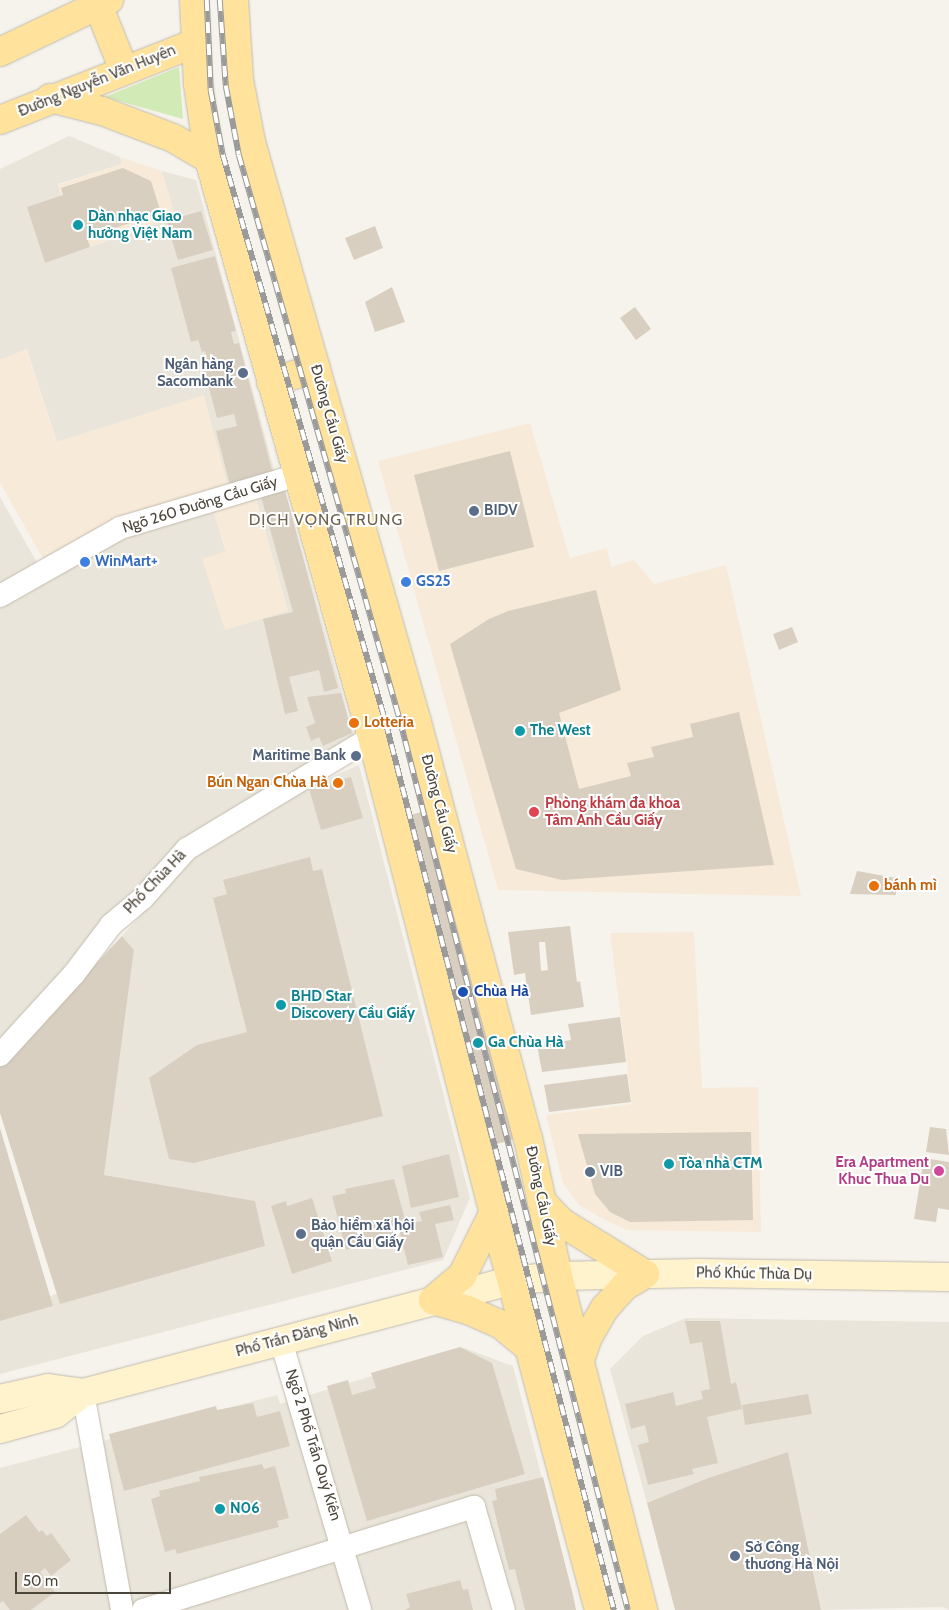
<!DOCTYPE html>
<meta charset="utf-8">
<style>
body{margin:0}
#map{position:relative;width:949px;height:1610px;overflow:hidden;background:#f6f3ec;font-family:Cabin,sans-serif}
div>[style]{position:absolute}
.residential>*{inset:0;background:#eae5da}
.commercial>*{inset:0;background:#f7ead8}
.green>*{inset:0;background:#d2eab5}
.building>*{inset:0;background:#d8cfc1}
.roads{filter:drop-shadow(0 0 1px #c2bbae) drop-shadow(0 0 1px #c2bbae)}
.street>*{height:22px;margin:-11px;padding:0 11px;transform-origin:11px;border-radius:11px;background:#fff}
.secondary>*{height:28px;margin:-14px;padding:0 14px;transform-origin:14px;border-radius:14px;background:#fff3cd}
.primary>*{height:28px;margin:-14px;padding:0 14px;transform-origin:14px;border-radius:14px;background:#ffe39c}
.rail>*{height:5.5px;margin-top:-2.75px;transform-origin:0;background:repeating-linear-gradient(90deg,#fff 0 11px,#9a9a9a 0 22px);box-sizing:border-box;border-block:1px solid #9a9a9a}
.dots>*{width:14px;height:14px;translate:-50% -50%;box-sizing:border-box;border:2px solid #fff;border-radius:50%}
span{translate:-50% -50%;white-space:nowrap;text-align:center;line-height:1.15;-webkit-text-stroke:4px #fff;paint-order:stroke}
.street-label{font-size:15px;color:#4b4439}
.culture-label{font-size:15px;color:#0d838f;font-weight:700}
.left{translate:0 -50%;text-align:left}
.service-label{font-size:15px;color:#4e5e75;font-weight:700}
.right{translate:-100% -50%;text-align:right}
.shop-label{font-size:15px;color:#366cbe;font-weight:700}
.food-label{font-size:15px;color:#c56008;font-weight:700}
.health-label{font-size:15px;color:#be3a42;font-weight:700}
.transit-label{font-size:15px;color:#164399;font-weight:700}
.hotel-label{font-size:15px;color:#b23c85;font-weight:700}
.neighbourhood-label{font-size:16px;color:#6e6250;letter-spacing:1px}
.scale{position:absolute;left:15px;top:1572px;width:156px;height:22px;box-sizing:border-box;border:2px solid #4b4439;border-top:0;padding-left:6px;font-size:15px;line-height:18px;white-space:nowrap;color:#4b4439;-webkit-text-stroke:4px #fff;paint-order:stroke}
</style>
<div id="map">
<div class="residential">
<div style="clip-path:polygon(69px 136px,120px 157px,122px 164px,58px 184px,61px 196px,45px 263px,175px 217px,162px 171px,196px 180px,276px 477px,229px 491px,203px 396px,57px 442px,27px 350px,0 360px,0 169px)"></div>
<div style="clip-path:polygon(283px 483px,356px 743px,216px 818px,178px 843px,0 1042px,0 608px,49px 576px,131px 536px,212px 507px,226px 552px,202px 559px,288px 611px,254px 492px)"></div>
<div style="clip-path:polygon(0 497px,40px 568px,0 595px)"></div>
<div style="clip-path:polygon(359px 765px,470px 1198px,443px 1260px,0 1374px,0 1320px,254px 1201px,104px 1175px,134px 950px,122px 936px,201px 848px,274px 802px)"></div>
<div style="clip-path:polygon(686px 1318px,949px 1322px,949px 1610px,942px 1607px,821px 1610px,788px 1452px,708px 1478px,647px 1503px,610px 1369px,643px 1336px)"></div>
<div style="clip-path:polygon(464px 1348px,513px 1366px,576px 1610px,0 1610px,0 1468px,277px 1395px,280px 1404px)"></div>
</div>
<div class="commercial">
<div style="clip-path:polygon(120px 157px,162px 171px,175px 217px,45px 263px,27px 207px,61px 196px,58px 185px,122px 164px)"></div>
<div style="clip-path:polygon(26px 349px,57px 442px,204px 395px,229px 491px,46px 564px,0 483px,0 360px)"></div>
<div style="clip-path:polygon(530px 423px,570px 558px,607px 548px,611px 567px,634px 560px,654px 584px,726px 565px,801px 896px,498px 890px,378px 461px)"></div>
<div style="clip-path:polygon(254px 492px,288px 611px,225px 630px,202px 559px,226px 551px,212px 507px)"></div>
<div style="clip-path:polygon(694px 932px,702px 1088px,758px 1087px,761px 1232px,627px 1230px,603px 1219px,579px 1205px,563px 1183px,546px 1115px,632px 1104px,610px 933px)"></div>
</div>
<div class="green">
<div style="clip-path:polygon(179px 67px,183px 119px,105px 97px)"></div>
</div>
<div class="building">
<div style="clip-path:polygon(123px 168px,151px 181px,161px 213px,87px 237px,90px 247px,45px 263px,27px 207px,63px 195px,61px 188px)"></div>
<div style="clip-path:polygon(201px 211px,213px 250px,178px 260px,166px 221px)"></div>
<div style="clip-path:polygon(375px 226px,383px 248px,354px 260px,345px 238px)"></div>
<div style="clip-path:polygon(215px 256px,236px 331px,231px 332px,234px 344px,239px 343px,273px 474px,231px 489px,216px 431px,237px 426px,234px 414px,217px 418px,203px 366px,209px 365px,205px 351px,202px 352px,198px 340px,191px 342px,171px 268px)"></div>
<div style="clip-path:polygon(392px 287px,405px 322px,375px 332px,365px 302px)"></div>
<div style="clip-path:polygon(635px 307px,651px 329px,636px 340px,620px 318px)"></div>
<div style="clip-path:polygon(510px 451px,534px 547px,439px 571px,414px 475px)"></div>
<div style="clip-path:polygon(284px 487px,338px 688px,324px 692px,319px 670px,289px 677px,298px 711px,285px 714px,263px 619px,293px 612px,260px 493px)"></div>
<div style="clip-path:polygon(596px 590px,621px 690px,559px 713px,579px 789px,631px 776px,627px 763px,654px 757px,651px 747px,693px 737px,690px 724px,739px 712px,774px 865px,562px 880px,516px 869px,450px 644px,489px 619px,508px 611px)"></div>
<div style="clip-path:polygon(792px 627px,798px 642px,779px 650px,773px 634px)"></div>
<div style="clip-path:polygon(341px 693px,352px 733px,323px 746px,319px 737px,311px 741px,306px 727px,315px 723px,307px 697px)"></div>
<div style="clip-path:polygon(351px 777px,363px 818px,321px 830px,309px 789px)"></div>
<div style="clip-path:polygon(448px 805px,535px 1134px,473px 1150px,387px 821px)"></div>
<div style="clip-path:polygon(310px 857px,313px 871px,322px 869px,383px 1116px,194px 1163px,169px 1159px,149px 1078px,197px 1045px,247px 1032px,213px 898px,227px 894px,223px 880px)"></div>
<div style="clip-path:polygon(857px 871px,896px 878px,896px 895px,850px 894px)"></div>
<div style="clip-path:polygon(evenodd,570px 926px,577px 982px,580px 981px,584px 1007px,531px 1015px,525px 973px,514px 975px,508px 932px,570px 926px,539px 942px,545px 942px,548px 970px,541px 971px,539px 942px)"></div>
<div style="clip-path:polygon(122px 936px,134px 950px,104px 1175px,255px 1201px,265px 1246px,60px 1304px,0 1113px,0 1067px)"></div>
<div style="clip-path:polygon(620px 1017px,626px 1062px,542px 1072px,537px 1045px,571px 1040px,568px 1024px)"></div>
<div style="clip-path:polygon(627px 1074px,631px 1102px,549px 1112px,544px 1085px)"></div>
<div style="clip-path:polygon(930px 1127px,946px 1129px,949px 1155px,926px 1152px)"></div>
<div style="clip-path:polygon(0 1128px,53px 1306px,0 1321px)"></div>
<div style="clip-path:polygon(751px 1132px,753px 1220px,630px 1222px,610px 1212px,595px 1194px,578px 1134px)"></div>
<div style="clip-path:polygon(449px 1154px,459px 1197px,411px 1208px,402px 1166px)"></div>
<div style="clip-path:polygon(924px 1158px,949px 1162px,949px 1210px,938px 1208px,936px 1222px,914px 1219px)"></div>
<div style="clip-path:polygon(394px 1179px,406px 1223px,392px 1227px,394px 1237px,346px 1250px,332px 1196px,346px 1193px,345px 1189px)"></div>
<div style="clip-path:polygon(312px 1198px,332px 1261px,292px 1274px,271px 1206px,286px 1201px,287px 1206px)"></div>
<div style="clip-path:polygon(450px 1205px,454px 1220px,435px 1224px,443px 1257px,408px 1265px,398px 1226px,422px 1221px,419px 1212px)"></div>
<div style="clip-path:polygon(685px 1321px,720px 1321px,731px 1384px,736px 1382px,742px 1409px,707px 1417px,718px 1463px,692px 1469px,694px 1474px,648px 1485px,638px 1445px,649px 1442px,645px 1425px,631px 1429px,625px 1404px,673px 1392px,676px 1406px,703px 1399px,701px 1391px,710px 1389px,702px 1342px,690px 1344px)"></div>
<div style="clip-path:polygon(460px 1347px,492px 1363px,525px 1474px,367px 1521px,327px 1386px,348px 1380px,352px 1395px,376px 1388px,371px 1373px)"></div>
<div style="clip-path:polygon(808px 1394px,812px 1414px,745px 1425px,742px 1405px)"></div>
<div style="clip-path:polygon(253px 1403px,257px 1417px,280px 1411px,290px 1446px,124px 1491px,109px 1434px,216px 1406px,217px 1410px)"></div>
<div style="clip-path:polygon(788px 1452px,821px 1610px,675px 1610px,647px 1503px,708px 1478px)"></div>
<div style="clip-path:polygon(262px 1464px,264px 1469px,275px 1466px,289px 1518px,277px 1521px,279px 1527px,177px 1554px,175px 1549px,165px 1552px,151px 1499px,160px 1496px,159px 1491px,200px 1481px,199px 1477px)"></div>
<div style="clip-path:polygon(543px 1477px,573px 1595px,576px 1610px,525px 1610px,515px 1569px,509px 1570px,492px 1501px,497px 1500px,495px 1489px)"></div>
<div style="clip-path:polygon(26px 1515px,39px 1532px,42px 1530px,47px 1536px,51px 1533px,71px 1560px,51px 1576px,45px 1568px,40px 1572px,55px 1592px,31px 1610px,10px 1610px,3px 1601px,0 1603px,0 1534px)"></div>
<div style="clip-path:polygon(460px 1580px,463px 1590px,468px 1589px,473px 1610px,405px 1610px,410px 1607px,406px 1594px)"></div>
</div>
<div class="roads">
<div class="street">
<div style="left:0;top:596px;width:138px;rotate:-29.5deg"></div>
<div style="left:120px;top:528px;width:186px;rotate:-16.6deg"></div>
<div style="left:0;top:1055px;width:110px;rotate:-47.6deg"></div>
<div style="left:74px;top:974px;width:61px;rotate:-52.9deg"></div>
<div style="left:111px;top:925px;width:42px;rotate:-40.2deg"></div>
<div style="left:143px;top:898px;width:66px;rotate:-48.1deg"></div>
<div style="left:187px;top:849px;width:216px;rotate:-31.2deg"></div>
<div style="left:281px;top:1341px;width:280px;rotate:73.6deg"></div>
<div style="left:83px;top:1393px;width:220px;rotate:79.8deg"></div>
<div style="left:143px;top:1610px;width:347px;rotate:-17.3deg"></div>
<div style="left:474px;top:1507px;width:107px;rotate:73.8deg"></div>
</div>
<div class="secondary">
<div style="left:0;top:1399px;width:49px;rotate:-12.9deg"></div>
<div style="left:48px;top:1388px;width:35px;rotate:8deg"></div>
<div style="left:0;top:1429px;width:57px;rotate:-15.3deg"></div>
<div style="left:55px;top:1414px;width:35px;rotate:-37deg"></div>
<div style="left:83px;top:1393px;width:442px;rotate:-14.7deg"></div>
<div style="left:511px;top:1281px;width:47px;rotate:-6.1deg"></div>
<div style="left:558px;top:1276px;width:140px;rotate:-1.2deg"></div>
<div style="left:698px;top:1273px;width:251px;rotate:0.9deg"></div>
</div>
<div class="primary">
<div style="left:194px;top:0;width:84px;rotate:87.3deg"></div>
<div style="left:198px;top:84px;width:76px;rotate:81.7deg"></div>
<div style="left:209px;top:159px;width:601px;rotate:74.25deg"></div>
<div style="left:372px;top:737px;width:533px;rotate:75.65deg"></div>
<div style="left:504px;top:1253px;width:369px;rotate:75.1deg"></div>
<div style="left:234px;top:0;width:80px;rotate:86.4deg"></div>
<div style="left:239px;top:80px;width:63px;rotate:79deg"></div>
<div style="left:251px;top:142px;width:603px;rotate:74.03deg"></div>
<div style="left:417px;top:722px;width:431px;rotate:75.1deg"></div>
<div style="left:528px;top:1138px;width:141px;rotate:77.7deg"></div>
<div style="left:558px;top:1276px;width:345px;rotate:75.7deg"></div>
<div style="left:98px;top:5px;width:70px;rotate:68.2deg"></div>
<div style="left:0;top:52px;width:121px;rotate:-25.5deg"></div>
<div style="left:50px;top:98px;width:54px;rotate:14deg"></div>
<div style="left:102px;top:111px;width:76px;rotate:20.8deg"></div>
<div style="left:173px;top:138px;width:42px;rotate:30.3deg"></div>
<div style="left:0;top:120px;width:210px;rotate:-21.5deg"></div>
<div style="left:271px;top:382px;width:47px;rotate:-17.3deg"></div>
<div style="left:542px;top:1202px;width:28px;rotate:46deg"></div>
<div style="left:561px;top:1222px;width:99px;rotate:31.8deg"></div>
<div style="left:433px;top:1300px;width:36px;rotate:16deg"></div>
<div style="left:468px;top:1310px;width:35px;rotate:24deg"></div>
<div style="left:500px;top:1324px;width:41px;rotate:39.1deg"></div>
<div style="left:433px;top:1300px;width:38px;rotate:-40deg"></div>
<div style="left:462px;top:1276px;width:72px;rotate:-63.4deg"></div>
<div style="left:580px;top:1360px;width:24px;rotate:-71deg"></div>
<div style="left:588px;top:1337px;width:34px;rotate:-60deg"></div>
<div style="left:605px;top:1308px;width:30px;rotate:-48deg"></div>
<div style="left:625px;top:1286px;width:23px;rotate:-31deg"></div>
</div>
</div>
<div class="rail">
<div style="left:207px;top:0;width:91px;rotate:87.5deg"></div>
<div style="left:211px;top:91px;width:65px;rotate:79.4deg"></div>
<div style="left:223px;top:155px;width:591px;rotate:73.99deg"></div>
<div style="left:386px;top:723px;width:916px;rotate:75.58deg"></div>
<div style="left:220px;top:0;width:86px;rotate:86deg"></div>
<div style="left:226px;top:86px;width:70px;rotate:79.3deg"></div>
<div style="left:239px;top:155px;width:587px;rotate:74.09deg"></div>
<div style="left:400px;top:720px;width:919px;rotate:75.63deg"></div>
</div>
<div class="dots">
<div style="left:78px;top:225px;background:#0f9aa8"></div>
<div style="left:243px;top:373px;background:#5c6f8a"></div>
<div style="left:474px;top:511px;background:#5c6f8a"></div>
<div style="left:85px;top:562px;background:#3f7fe0"></div>
<div style="left:406px;top:582px;background:#3f7fe0"></div>
<div style="left:354px;top:723px;background:#e8710a"></div>
<div style="left:520px;top:731px;background:#0f9aa8"></div>
<div style="left:356px;top:756px;background:#5c6f8a"></div>
<div style="left:338px;top:783px;background:#e8710a"></div>
<div style="left:534px;top:812px;background:#e0444e"></div>
<div style="left:874px;top:886px;background:#e8710a"></div>
<div style="left:463px;top:992px;background:#1a4fb4"></div>
<div style="left:281px;top:1005px;background:#0f9aa8"></div>
<div style="left:478px;top:1043px;background:#0f9aa8"></div>
<div style="left:669px;top:1164px;background:#0f9aa8"></div>
<div style="left:939px;top:1171px;background:#d1479c"></div>
<div style="left:590px;top:1172px;background:#5c6f8a"></div>
<div style="left:301px;top:1234px;background:#5c6f8a"></div>
<div style="left:220px;top:1509px;background:#0f9aa8"></div>
<div style="left:735px;top:1556px;background:#5c6f8a"></div>
</div>
<div class="street-label">
<span style="left:97px;top:81px;rotate:-22deg">Đường Nguyễn Văn Huyên</span>
<span style="left:329px;top:414px;rotate:74deg">Đường Cầu Giấy</span>
<span style="left:200px;top:505px;rotate:-17deg">Ngõ 260 Đường Cầu Giấy</span>
<span style="left:439px;top:804px;rotate:75deg">Đường Cầu Giấy</span>
<span style="left:155px;top:882px;rotate:-46deg">Phố Chùa Hà</span>
<span style="left:541px;top:1196px;rotate:78deg">Đường Cầu Giấy</span>
<span style="left:754px;top:1274px;rotate:1deg">Phố Khúc Thừa Dụ</span>
<span style="left:297px;top:1336px;rotate:-15deg">Phố Trần Đăng Ninh</span>
<span style="left:313px;top:1445px;rotate:73deg">Ngõ 2 Phố Trần Quý Kiên</span>
</div>
<div class="culture-label">
<span class="left" style="left:88px;top:225px">Dàn nhạc Giao<br>hưởng Việt Nam</span>
<span class="left" style="left:530px;top:731px">The West</span>
<span class="left" style="left:291px;top:1005px">BHD Star<br>Discovery Cầu Giấy</span>
<span class="left" style="left:488px;top:1043px">Ga Chùa Hà</span>
<span class="left" style="left:679px;top:1164px">Tòa nhà CTM</span>
<span class="left" style="left:230px;top:1509px">N06</span>
</div>
<div class="service-label">
<span class="right" style="left:233px;top:373px">Ngân hàng<br>Sacombank</span>
<span class="left" style="left:484px;top:511px">BIDV</span>
<span class="right" style="left:346px;top:756px">Maritime Bank</span>
<span class="left" style="left:600px;top:1172px">VIB</span>
<span class="left" style="left:311px;top:1234px">Bảo hiểm xã hội<br>quận Cầu Giấy</span>
<span class="left" style="left:745px;top:1556px">Sở Công<br>thương Hà Nội</span>
</div>
<div class="shop-label">
<span class="left" style="left:95px;top:562px">WinMart+</span>
<span class="left" style="left:416px;top:582px">GS25</span>
</div>
<div class="food-label">
<span class="left" style="left:364px;top:723px">Lotteria</span>
<span class="right" style="left:328px;top:783px">Bún Ngan Chùa Hà</span>
<span class="left" style="left:884px;top:886px">bánh mì</span>
</div>
<div class="health-label">
<span class="left" style="left:545px;top:812px">Phòng khám đa khoa<br>Tâm Anh Cầu Giấy</span>
</div>
<div class="transit-label">
<span class="left" style="left:474px;top:992px">Chùa Hà</span>
</div>
<div class="hotel-label">
<span class="right" style="left:929px;top:1171px">Era Apartment<br>Khuc Thua Du</span>
</div>
<div class="neighbourhood-label">
<span style="left:326px;top:520px">DỊCH VỌNG TRUNG</span>
</div>
<div class="scale">50 m</div>
</div>
